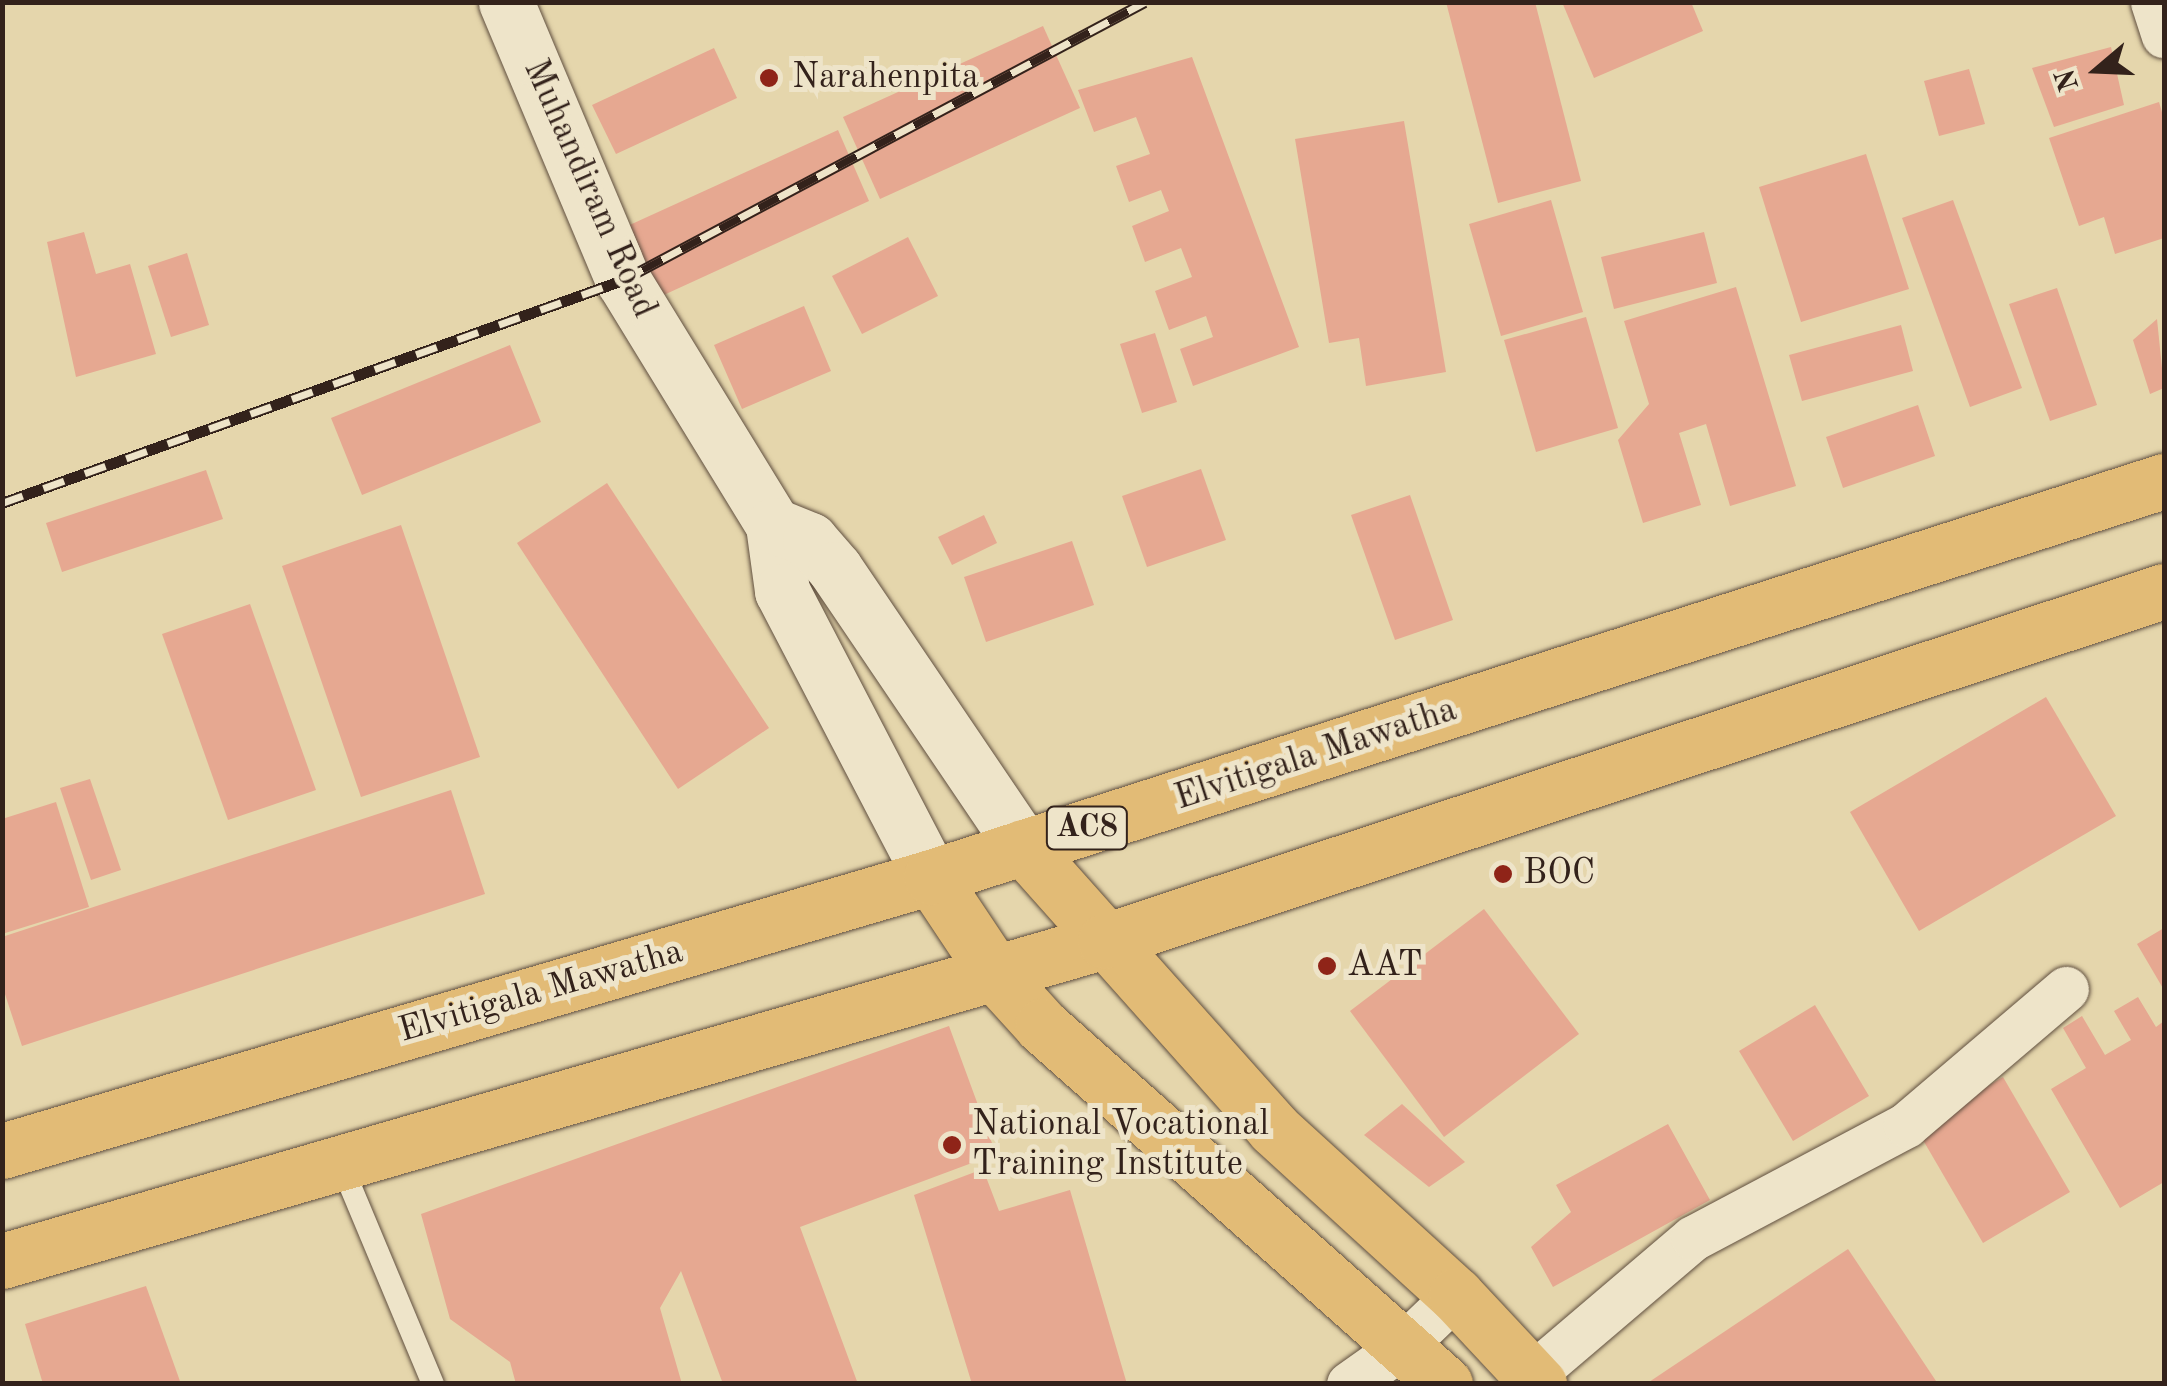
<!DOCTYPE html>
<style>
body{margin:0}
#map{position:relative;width:2167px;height:1386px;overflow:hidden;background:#e5d6ac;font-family:"Old Standard TT",serif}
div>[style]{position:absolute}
.building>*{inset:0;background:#e6a891}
.roads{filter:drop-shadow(0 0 2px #604f3f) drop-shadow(0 0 2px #604f3f)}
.service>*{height:22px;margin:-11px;padding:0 11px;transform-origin:11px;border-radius:11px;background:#eee4c9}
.minor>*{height:45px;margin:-22.5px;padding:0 22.5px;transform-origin:22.5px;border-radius:22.5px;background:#eee4c9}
.tertiary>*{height:55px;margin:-27.5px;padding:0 27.5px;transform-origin:27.5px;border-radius:27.5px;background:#eee4c9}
.primary>*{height:55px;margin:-27.5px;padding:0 27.5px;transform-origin:27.5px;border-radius:27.5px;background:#e2bb76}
.trunk>*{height:55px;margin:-27.5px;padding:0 27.5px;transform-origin:27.5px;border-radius:27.5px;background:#e2bb76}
.rail>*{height:11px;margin-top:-5.5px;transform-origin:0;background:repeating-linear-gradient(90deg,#eee4c9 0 22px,#33221b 0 44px);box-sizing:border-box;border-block:2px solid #33221b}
.dots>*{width:28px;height:28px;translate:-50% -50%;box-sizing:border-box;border:5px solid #eee4c9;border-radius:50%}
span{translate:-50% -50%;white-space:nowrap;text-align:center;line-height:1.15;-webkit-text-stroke:10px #eee4c9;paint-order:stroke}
.shield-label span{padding:2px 8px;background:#eee4c9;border:2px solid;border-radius:8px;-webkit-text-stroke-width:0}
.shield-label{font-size:32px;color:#33221b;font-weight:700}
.poi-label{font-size:35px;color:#33221b}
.left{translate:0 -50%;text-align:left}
.street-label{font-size:35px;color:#33221b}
.frame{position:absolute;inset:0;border:5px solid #33221b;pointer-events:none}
.north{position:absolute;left:2047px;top:20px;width:100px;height:100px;-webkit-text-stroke:8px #eee4c9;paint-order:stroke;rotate:251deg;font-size:28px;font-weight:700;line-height:40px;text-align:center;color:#33221b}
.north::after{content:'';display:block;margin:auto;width:35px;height:45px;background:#33221b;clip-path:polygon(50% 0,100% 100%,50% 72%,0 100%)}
</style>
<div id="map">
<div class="building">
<div style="clip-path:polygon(1446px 2px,1535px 2px,1581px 181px,1498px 203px)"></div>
<div style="clip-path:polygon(1562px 2px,1691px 2px,1703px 31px,1594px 78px)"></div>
<div style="clip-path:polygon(1043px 26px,1080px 108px,880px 199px,843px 117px)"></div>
<div style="clip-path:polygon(2111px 47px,2124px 105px,2054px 127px,2032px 68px)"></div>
<div style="clip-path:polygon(714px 48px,737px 98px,616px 154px,592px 105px)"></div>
<div style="clip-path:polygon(1192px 57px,1299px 347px,1193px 386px,1180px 349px,1213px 337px,1206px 316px,1169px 330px,1155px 291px,1192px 277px,1181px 248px,1145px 262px,1132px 226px,1169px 211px,1161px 190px,1129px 202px,1116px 166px,1150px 154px,1136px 117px,1094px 132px,1078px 90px)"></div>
<div style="clip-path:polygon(1969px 69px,1985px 124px,1939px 136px,1924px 81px)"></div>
<div style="clip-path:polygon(2159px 102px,2164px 119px,2164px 238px,2115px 254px,2104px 217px,2079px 226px,2049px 138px)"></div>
<div style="clip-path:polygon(1404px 121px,1446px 372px,1366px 386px,1359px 338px,1329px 343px,1295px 139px)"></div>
<div style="clip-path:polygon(838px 130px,869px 201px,655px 299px,623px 228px)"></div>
<div style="clip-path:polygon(1866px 154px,1909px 289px,1801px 322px,1759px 187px)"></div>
<div style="clip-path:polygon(1551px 200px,1583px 312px,1501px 336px,1469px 224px)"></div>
<div style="clip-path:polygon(1953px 200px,2022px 388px,1970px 407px,1902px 218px)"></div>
<div style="clip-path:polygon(84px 232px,96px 274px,130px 264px,156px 354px,76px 377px,47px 242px)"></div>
<div style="clip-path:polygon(1704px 232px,1717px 283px,1614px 309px,1601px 257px)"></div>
<div style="clip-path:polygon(908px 237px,938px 296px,862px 334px,832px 276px)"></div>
<div style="clip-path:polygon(187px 253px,209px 325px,171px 337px,148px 266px)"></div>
<div style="clip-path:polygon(1736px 287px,1796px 486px,1730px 506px,1706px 424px,1679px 433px,1701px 505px,1643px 523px,1618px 440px,1649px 404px,1624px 321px)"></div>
<div style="clip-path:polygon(2057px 288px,2097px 405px,2050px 421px,2009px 304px)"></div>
<div style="clip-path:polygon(804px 306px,831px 371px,742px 409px,714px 345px)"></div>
<div style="clip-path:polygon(1586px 317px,1618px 428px,1536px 452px,1504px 340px)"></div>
<div style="clip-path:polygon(2157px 319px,2164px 388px,2150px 394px,2133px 340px)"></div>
<div style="clip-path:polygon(1901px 325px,1913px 371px,1802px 401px,1789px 355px)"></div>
<div style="clip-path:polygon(1155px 333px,1177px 402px,1142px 413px,1120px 344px)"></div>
<div style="clip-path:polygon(510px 345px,541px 422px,362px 495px,331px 418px)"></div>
<div style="clip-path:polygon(1918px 405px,1935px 456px,1843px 488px,1826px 437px)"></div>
<div style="clip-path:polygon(1201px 469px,1226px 540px,1147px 567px,1122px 496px)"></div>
<div style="clip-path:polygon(206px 470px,223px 519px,62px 572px,46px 523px)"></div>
<div style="clip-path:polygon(607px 483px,769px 728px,678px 789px,517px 543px)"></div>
<div style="clip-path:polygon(1410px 495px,1453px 620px,1395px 640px,1351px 515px)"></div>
<div style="clip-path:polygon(984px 515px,997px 543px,952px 565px,938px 537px)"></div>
<div style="clip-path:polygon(401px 525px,480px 757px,361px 797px,282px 566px)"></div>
<div style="clip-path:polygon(1072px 541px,1094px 605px,986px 642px,964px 577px)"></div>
<div style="clip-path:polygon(250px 604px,316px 790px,228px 820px,162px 634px)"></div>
<div style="clip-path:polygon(2046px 697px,2116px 816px,1919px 931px,1850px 812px)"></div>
<div style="clip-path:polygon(90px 779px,121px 870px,91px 880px,60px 788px)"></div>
<div style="clip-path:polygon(451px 790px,485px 894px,22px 1046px,2px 985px,2px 937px)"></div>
<div style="clip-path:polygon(56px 802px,89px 907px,2px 934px,2px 819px)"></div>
<div style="clip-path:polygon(1484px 909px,1579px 1034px,1444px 1137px,1350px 1011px)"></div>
<div style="clip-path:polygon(2164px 928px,2164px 990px,2137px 944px)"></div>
<div style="clip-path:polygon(2138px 997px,2156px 1027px,2164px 1021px,2164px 1182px,2120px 1208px,2051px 1089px,2086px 1068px,2063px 1028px,2082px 1016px,2105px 1055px,2131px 1040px,2114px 1011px)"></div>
<div style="clip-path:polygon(1815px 1005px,1869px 1096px,1793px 1141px,1739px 1051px)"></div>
<div style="clip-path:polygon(949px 1026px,996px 1154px,800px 1227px,858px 1384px,723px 1384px,681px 1271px,660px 1308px,682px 1384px,516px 1384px,510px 1362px,450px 1319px,421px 1214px)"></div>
<div style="clip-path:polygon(2003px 1077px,2070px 1192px,1983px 1243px,1916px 1128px)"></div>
<div style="clip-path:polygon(1402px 1104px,1465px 1162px,1429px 1187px,1364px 1135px)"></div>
<div style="clip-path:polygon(1668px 1124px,1710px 1200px,1553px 1287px,1531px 1247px,1571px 1212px,1556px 1185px)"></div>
<div style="clip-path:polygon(983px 1169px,999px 1211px,1070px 1190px,1127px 1384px,972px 1384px,914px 1195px)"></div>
<div style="clip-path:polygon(1848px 1249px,1938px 1384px,1646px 1384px)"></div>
<div style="clip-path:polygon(146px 1286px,181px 1384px,43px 1384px,25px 1324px)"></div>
</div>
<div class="roads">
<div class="service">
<div style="left:341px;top:1164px;width:238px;rotate:67.3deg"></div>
</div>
<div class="minor">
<div style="left:2153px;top:2px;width:35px;rotate:72deg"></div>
<div style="left:1532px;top:1375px;width:211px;rotate:-40.4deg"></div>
<div style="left:1693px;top:1238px;width:241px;rotate:-27.9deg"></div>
<div style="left:1906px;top:1125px;width:210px;rotate:-40.4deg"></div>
<div style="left:1349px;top:1384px;width:67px;rotate:-35.3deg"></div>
<div style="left:1404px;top:1345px;width:72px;rotate:-43.9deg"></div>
</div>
<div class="tertiary">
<div style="left:506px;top:2px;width:302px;rotate:67.2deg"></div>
<div style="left:623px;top:280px;width:287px;rotate:58.5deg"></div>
<div style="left:773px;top:525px;width:67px;rotate:82.2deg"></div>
<div style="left:782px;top:591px;width:322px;rotate:62.5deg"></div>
<div style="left:773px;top:525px;width:40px;rotate:22deg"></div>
<div style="left:810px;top:540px;width:38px;rotate:49deg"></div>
<div style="left:835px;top:569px;width:336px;rotate:55.9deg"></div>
</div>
<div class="primary">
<div style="left:1023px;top:847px;width:378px;rotate:48.3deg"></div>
<div style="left:1274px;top:1129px;width:246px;rotate:42.4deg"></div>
<div style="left:1456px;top:1295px;width:122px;rotate:47deg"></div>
<div style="left:931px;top:877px;width:115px;rotate:56.3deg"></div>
<div style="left:994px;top:973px;width:72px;rotate:47.8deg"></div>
<div style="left:1042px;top:1026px;width:539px;rotate:41.62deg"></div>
</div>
<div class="trunk">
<div style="left:2px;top:1151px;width:969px;rotate:-16.43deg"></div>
<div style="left:931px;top:877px;width:1295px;rotate:-17.81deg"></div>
<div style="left:2px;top:1261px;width:1148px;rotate:-16.18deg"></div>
<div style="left:1105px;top:941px;width:1115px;rotate:-18.29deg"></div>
</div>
</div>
<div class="rail">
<div style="left:2px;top:503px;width:660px;rotate:-19.75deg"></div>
<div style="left:623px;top:280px;width:591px;rotate:-28.04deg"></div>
</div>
<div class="dots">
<div style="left:769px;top:78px;background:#8f2418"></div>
<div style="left:1503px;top:874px;background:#8f2418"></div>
<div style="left:1327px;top:966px;background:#8f2418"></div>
<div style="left:952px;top:1145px;background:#8f2418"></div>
</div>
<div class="shield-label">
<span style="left:1087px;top:828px">AC8</span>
</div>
<div class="poi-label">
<span class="left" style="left:792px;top:78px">Narahenpita</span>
<span class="left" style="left:1523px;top:874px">BOC</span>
<span class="left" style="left:1347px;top:966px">AAT</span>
<span class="left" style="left:972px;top:1145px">National Vocational<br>Training Institute</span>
</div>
<div class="street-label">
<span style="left:589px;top:189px;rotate:66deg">Muhandiram Road</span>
<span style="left:1316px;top:755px;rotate:-18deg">Elvitigala Mawatha</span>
<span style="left:541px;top:992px;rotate:-16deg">Elvitigala Mawatha</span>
</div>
<div class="frame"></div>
<div class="north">N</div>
</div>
